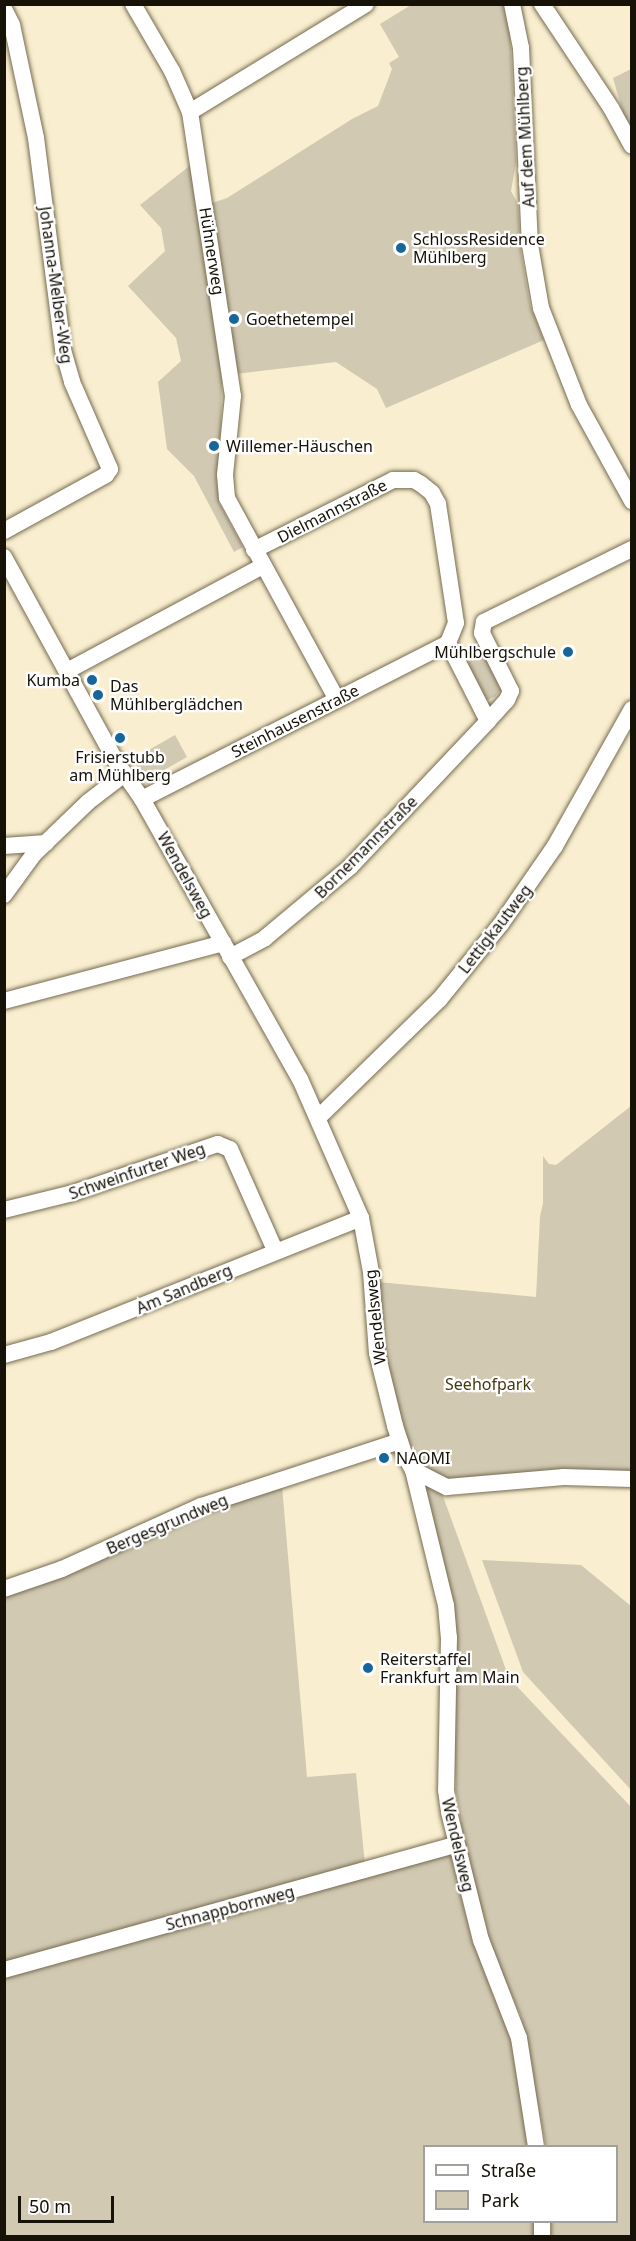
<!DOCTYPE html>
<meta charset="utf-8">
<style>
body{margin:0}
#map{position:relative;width:636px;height:2241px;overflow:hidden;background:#f9eecf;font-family:"Noto Sans",sans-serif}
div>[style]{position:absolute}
.green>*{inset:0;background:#d2c9b3}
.roads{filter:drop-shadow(0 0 2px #756b50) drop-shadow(0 0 2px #756b50)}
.minor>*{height:16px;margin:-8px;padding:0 8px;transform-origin:8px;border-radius:8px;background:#fff}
.dots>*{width:16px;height:16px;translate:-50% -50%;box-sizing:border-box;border:3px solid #fff;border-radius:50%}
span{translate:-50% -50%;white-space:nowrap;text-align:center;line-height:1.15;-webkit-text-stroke:4.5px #fff;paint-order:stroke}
.street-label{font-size:16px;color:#161208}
.poi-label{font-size:16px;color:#161208}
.left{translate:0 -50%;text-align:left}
.right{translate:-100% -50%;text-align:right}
.park-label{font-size:16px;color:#46380d}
.frame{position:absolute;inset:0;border:6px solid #161208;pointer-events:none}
.legend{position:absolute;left:423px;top:2145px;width:195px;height:78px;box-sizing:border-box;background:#fff;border:2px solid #a2a09c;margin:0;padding:8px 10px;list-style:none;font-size:18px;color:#161208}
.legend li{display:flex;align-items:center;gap:12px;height:30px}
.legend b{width:30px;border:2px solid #a2a09c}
.scale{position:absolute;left:18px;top:2196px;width:96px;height:27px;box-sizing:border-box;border:3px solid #161208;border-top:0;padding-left:8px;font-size:18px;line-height:21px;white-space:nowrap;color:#161208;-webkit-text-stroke:4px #fff;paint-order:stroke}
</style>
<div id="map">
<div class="green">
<div style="clip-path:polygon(411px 5px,504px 5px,510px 30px,516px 162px,511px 191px,518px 204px,521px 253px,530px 305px,544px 340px,386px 408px,377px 389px,336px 362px,236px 374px,212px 203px,227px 198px,352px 119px,378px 106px,392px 69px,389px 63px,399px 57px,380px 24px)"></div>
<div style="clip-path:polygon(631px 69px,631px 140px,613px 78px)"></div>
<div style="clip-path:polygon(192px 164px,222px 381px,219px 503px,243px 547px,234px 552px,194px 476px,167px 449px,158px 382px,181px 361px,176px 338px,128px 286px,165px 251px,161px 228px,140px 205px)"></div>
<div style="clip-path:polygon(480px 644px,503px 686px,495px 697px,484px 701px,466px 662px,472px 660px,468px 650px)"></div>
<div style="clip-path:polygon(175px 735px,187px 757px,145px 781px,133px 759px)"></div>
<div style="clip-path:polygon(631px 1106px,631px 1473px,450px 1480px,421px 1465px,405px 1434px,383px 1348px,378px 1282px,536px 1297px,540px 1217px,543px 1203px,543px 1156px,549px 1164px,556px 1165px)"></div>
<div style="clip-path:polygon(424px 1485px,440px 1488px,509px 1678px,631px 1807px,631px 2236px,551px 2236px,551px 2222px,616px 2222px,616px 2146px,546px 2146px,521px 2016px,494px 1955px,465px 1848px,456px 1791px,454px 1724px)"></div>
<div style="clip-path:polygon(282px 1486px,307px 1777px,356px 1773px,366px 1875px,451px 1852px,472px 1941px,507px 2016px,529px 2146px,424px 2146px,424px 2222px,535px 2222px,536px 2236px,5px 2236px,5px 1595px,231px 1502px)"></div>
<div style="clip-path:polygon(482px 1560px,581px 1565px,631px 1606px,631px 1790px,523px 1672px)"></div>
</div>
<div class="roads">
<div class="minor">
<div style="left:133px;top:4px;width:78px;rotate:59.8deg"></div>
<div style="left:172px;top:71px;width:45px;rotate:66.3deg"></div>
<div style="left:190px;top:112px;width:287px;rotate:81.4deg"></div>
<div style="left:233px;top:396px;width:79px;rotate:95.8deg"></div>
<div style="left:225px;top:475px;width:23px;rotate:85deg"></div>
<div style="left:227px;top:498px;width:230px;rotate:61.4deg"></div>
<div style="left:512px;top:4px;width:45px;rotate:78.4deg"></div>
<div style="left:521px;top:48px;width:197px;rotate:87.4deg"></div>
<div style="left:530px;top:245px;width:64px;rotate:80.1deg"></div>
<div style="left:541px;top:308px;width:104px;rotate:68.6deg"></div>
<div style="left:579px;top:405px;width:110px;rotate:61.1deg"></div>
<div style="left:542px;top:4px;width:125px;rotate:56.4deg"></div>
<div style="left:611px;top:108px;width:43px;rotate:61.1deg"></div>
<div style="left:4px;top:9px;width:18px;rotate:63deg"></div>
<div style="left:12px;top:25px;width:116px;rotate:78deg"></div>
<div style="left:36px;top:138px;width:214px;rotate:82.7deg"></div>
<div style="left:63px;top:350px;width:33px;rotate:74deg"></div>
<div style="left:72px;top:382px;width:95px;rotate:66.4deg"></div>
<div style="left:110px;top:469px;width:7px;rotate:124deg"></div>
<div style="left:106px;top:475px;width:116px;rotate:151.2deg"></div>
<div style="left:190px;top:112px;width:206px;rotate:-31.5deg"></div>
<div style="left:254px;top:550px;width:156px;rotate:-26.7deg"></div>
<div style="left:393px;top:480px;width:21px"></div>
<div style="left:414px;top:480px;width:8px;rotate:30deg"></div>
<div style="left:421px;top:484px;width:14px;rotate:39deg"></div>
<div style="left:432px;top:493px;width:13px;rotate:61deg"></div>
<div style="left:438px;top:504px;width:120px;rotate:81.4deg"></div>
<div style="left:456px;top:623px;width:22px;rotate:112deg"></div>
<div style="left:4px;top:557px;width:235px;rotate:61.3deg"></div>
<div style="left:117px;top:763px;width:44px;rotate:55.2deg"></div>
<div style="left:142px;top:799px;width:322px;rotate:60.6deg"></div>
<div style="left:300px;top:1079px;width:152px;rotate:66.3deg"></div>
<div style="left:361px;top:1218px;width:55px;rotate:79.5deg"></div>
<div style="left:371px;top:1272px;width:81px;rotate:85.8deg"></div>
<div style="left:377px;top:1353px;width:75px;rotate:76.1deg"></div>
<div style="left:395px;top:1426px;width:29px;rotate:72deg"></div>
<div style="left:404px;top:1454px;width:18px;rotate:61deg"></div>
<div style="left:413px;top:1470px;width:139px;rotate:76.3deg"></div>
<div style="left:446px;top:1605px;width:32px;rotate:85deg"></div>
<div style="left:449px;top:1637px;width:153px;rotate:91.1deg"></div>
<div style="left:446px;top:1790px;width:22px;rotate:82deg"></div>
<div style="left:449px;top:1812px;width:132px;rotate:76deg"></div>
<div style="left:481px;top:1940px;width:105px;rotate:68.8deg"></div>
<div style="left:519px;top:2038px;width:109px;rotate:81.1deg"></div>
<div style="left:67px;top:671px;width:222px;rotate:-28.2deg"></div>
<div style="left:488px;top:721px;width:28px;rotate:-48deg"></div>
<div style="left:507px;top:700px;width:10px;rotate:-66deg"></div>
<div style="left:511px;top:691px;width:65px;rotate:-116.6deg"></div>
<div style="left:482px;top:633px;width:11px;rotate:-80deg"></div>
<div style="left:484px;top:622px;width:165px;rotate:-26.3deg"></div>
<div style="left:142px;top:799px;width:343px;rotate:-27deg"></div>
<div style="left:4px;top:846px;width:42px;rotate:-4.1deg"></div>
<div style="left:4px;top:895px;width:51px;rotate:-53.8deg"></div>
<div style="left:34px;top:854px;width:75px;rotate:-43.9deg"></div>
<div style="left:88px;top:802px;width:44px;rotate:-37.6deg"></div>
<div style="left:230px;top:957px;width:40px;rotate:-28deg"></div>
<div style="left:265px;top:938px;width:111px;rotate:-39.9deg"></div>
<div style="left:350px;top:867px;width:201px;rotate:-46.6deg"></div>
<div style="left:488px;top:721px;width:88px;rotate:-117.1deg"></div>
<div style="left:4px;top:1001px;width:227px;rotate:-14.8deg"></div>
<div style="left:319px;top:1117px;width:168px;rotate:-44.3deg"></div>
<div style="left:439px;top:1000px;width:98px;rotate:-50.8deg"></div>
<div style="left:501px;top:924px;width:95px;rotate:-55.3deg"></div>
<div style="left:555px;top:846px;width:157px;rotate:-60.7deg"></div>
<div style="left:4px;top:1210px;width:71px;rotate:-13.8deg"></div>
<div style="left:73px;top:1193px;width:153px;rotate:-18.7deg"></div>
<div style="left:218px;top:1144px;width:13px;rotate:23deg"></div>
<div style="left:230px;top:1149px;width:111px;rotate:66deg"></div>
<div style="left:4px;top:1355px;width:49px;rotate:-15.5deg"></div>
<div style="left:51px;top:1342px;width:334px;rotate:-21.8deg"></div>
<div style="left:413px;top:1470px;width:38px;rotate:27deg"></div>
<div style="left:447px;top:1487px;width:117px;rotate:-4.9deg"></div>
<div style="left:564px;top:1477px;width:68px;rotate:1.7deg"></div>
<div style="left:4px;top:1589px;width:61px;rotate:-19deg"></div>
<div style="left:62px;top:1569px;width:153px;rotate:-24.4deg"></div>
<div style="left:201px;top:1506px;width:209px;rotate:-18.1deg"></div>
<div style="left:4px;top:1970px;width:469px;rotate:-15.5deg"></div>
<div style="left:542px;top:2222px;width:14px;rotate:90deg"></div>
</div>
</div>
<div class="dots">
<div style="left:401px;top:248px;background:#186699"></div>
<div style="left:234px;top:319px;background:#186699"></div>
<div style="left:214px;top:446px;background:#186699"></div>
<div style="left:568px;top:652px;background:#186699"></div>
<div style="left:92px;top:680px;background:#186699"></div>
<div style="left:98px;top:695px;background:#186699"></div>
<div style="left:120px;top:738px;background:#186699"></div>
<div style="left:384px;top:1458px;background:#186699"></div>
<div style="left:368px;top:1668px;background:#186699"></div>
</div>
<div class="street-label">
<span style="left:525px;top:137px;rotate:-93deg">Auf dem Mühlberg</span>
<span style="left:212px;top:251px;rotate:81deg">Hühnerweg</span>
<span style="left:56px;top:285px;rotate:82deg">Johanna-Melber-Weg</span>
<span style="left:332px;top:511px;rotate:-27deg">Dielmannstraße</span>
<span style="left:295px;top:721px;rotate:-27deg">Steinhausenstraße</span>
<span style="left:366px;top:847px;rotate:-45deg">Bornemannstraße</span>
<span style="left:185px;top:875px;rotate:61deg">Wendelsweg</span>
<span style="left:495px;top:929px;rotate:-52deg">Lettigkautweg</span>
<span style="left:137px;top:1171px;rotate:-19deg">Schweinfurter Weg</span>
<span style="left:184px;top:1289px;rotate:-23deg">Am Sandberg</span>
<span style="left:375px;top:1317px;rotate:-96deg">Wendelsweg</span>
<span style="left:167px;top:1524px;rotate:-23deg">Bergesgrundweg</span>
<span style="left:458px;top:1845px;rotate:77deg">Wendelsweg</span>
<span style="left:230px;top:1908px;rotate:-15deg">Schnappbornweg</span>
</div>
<div class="poi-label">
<span class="left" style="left:413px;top:248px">SchlossResidence<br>Mühlberg</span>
<span class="left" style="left:246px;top:319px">Goethetempel</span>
<span class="left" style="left:226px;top:446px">Willemer-Häuschen</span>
<span class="right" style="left:556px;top:652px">Mühlbergschule</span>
<span class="right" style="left:80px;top:680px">Kumba</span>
<span class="left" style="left:110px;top:695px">Das<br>Mühlberglädchen</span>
<span style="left:120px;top:766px">Frisierstubb<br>am Mühlberg</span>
<span class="left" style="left:396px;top:1458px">NAOMI</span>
<span class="left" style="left:380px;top:1668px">Reiterstaffel<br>Frankfurt am Main</span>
</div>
<div class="park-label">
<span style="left:488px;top:1384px">Seehofpark</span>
</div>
<div class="frame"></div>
<ul class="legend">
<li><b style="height:8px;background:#fff"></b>Straße</li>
<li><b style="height:16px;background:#d2c9b3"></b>Park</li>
</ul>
<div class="scale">50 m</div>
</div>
